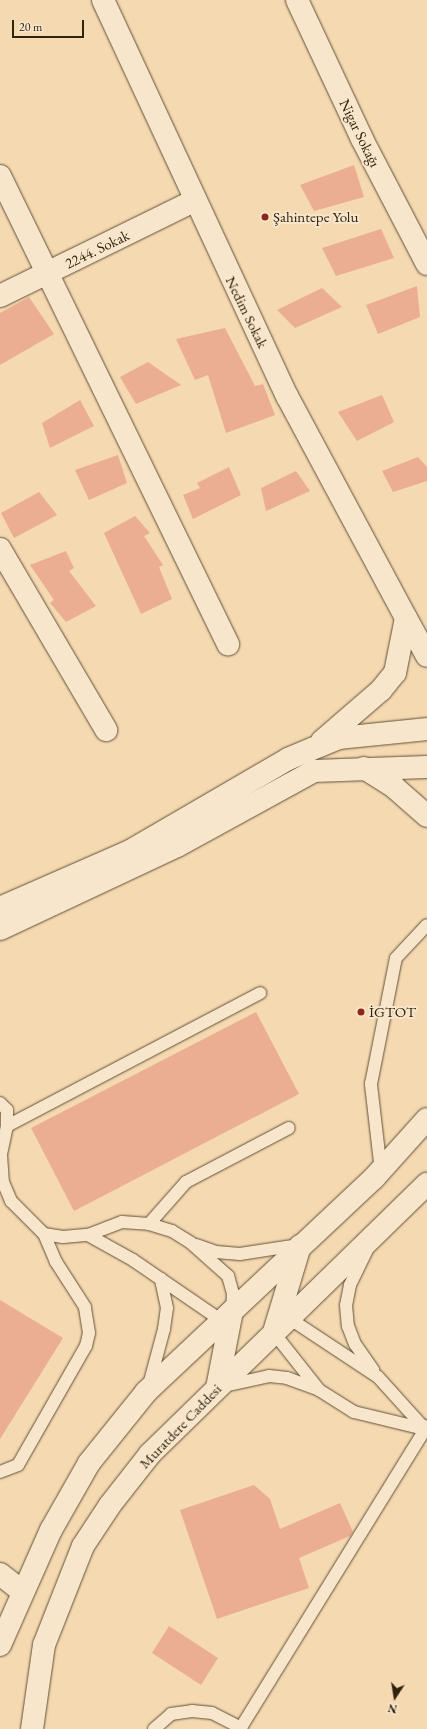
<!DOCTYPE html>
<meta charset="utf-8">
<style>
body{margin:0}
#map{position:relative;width:427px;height:1729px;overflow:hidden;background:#f4d9b1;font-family:"EB Garamond",serif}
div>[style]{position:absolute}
.building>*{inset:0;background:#ebae92}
.roads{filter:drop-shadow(0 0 1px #625037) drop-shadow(0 0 1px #625037)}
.service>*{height:12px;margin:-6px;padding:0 6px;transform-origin:6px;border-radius:6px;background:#f8e6cc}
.minor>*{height:22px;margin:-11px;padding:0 11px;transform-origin:11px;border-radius:11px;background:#f8e6cc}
.secondary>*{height:22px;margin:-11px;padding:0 11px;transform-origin:11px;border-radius:11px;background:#f8e6cc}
.dots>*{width:11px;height:11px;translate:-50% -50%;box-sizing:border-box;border:2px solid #f8e6cc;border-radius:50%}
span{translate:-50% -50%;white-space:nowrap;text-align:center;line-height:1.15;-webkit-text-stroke:4px #f8e6cc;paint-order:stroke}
.street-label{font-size:15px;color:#31220e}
.poi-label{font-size:15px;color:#31220e}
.left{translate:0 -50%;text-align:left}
.north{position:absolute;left:375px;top:1677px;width:40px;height:40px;-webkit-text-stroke:3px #f8e6cc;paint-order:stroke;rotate:192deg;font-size:11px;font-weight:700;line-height:16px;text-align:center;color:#31220e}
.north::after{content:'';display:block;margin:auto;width:14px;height:18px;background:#31220e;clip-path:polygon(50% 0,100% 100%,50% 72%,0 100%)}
.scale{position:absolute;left:12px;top:20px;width:72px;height:18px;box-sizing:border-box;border:2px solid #31220e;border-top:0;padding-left:5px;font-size:12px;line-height:14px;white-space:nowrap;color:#31220e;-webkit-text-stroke:3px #f8e6cc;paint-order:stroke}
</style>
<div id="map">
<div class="building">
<div style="clip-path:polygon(354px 165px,364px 197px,314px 211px,300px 185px)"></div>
<div style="clip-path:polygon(381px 229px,394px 258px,336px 276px,322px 248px)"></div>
<div style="clip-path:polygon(417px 286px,420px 317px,378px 334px,366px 305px)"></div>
<div style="clip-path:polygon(322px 288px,342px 307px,295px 328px,277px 310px)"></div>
<div style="clip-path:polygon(29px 297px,54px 334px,0 365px,0 313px)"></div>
<div style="clip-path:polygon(225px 328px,255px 386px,263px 384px,275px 415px,226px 433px,208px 375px,195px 380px,176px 339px)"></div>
<div style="clip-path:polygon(148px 362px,181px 385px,136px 404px,120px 377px)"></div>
<div style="clip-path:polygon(382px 395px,394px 422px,357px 441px,338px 412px)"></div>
<div style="clip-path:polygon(80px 400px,94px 426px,50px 448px,42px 423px)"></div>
<div style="clip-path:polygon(118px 455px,127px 483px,89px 500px,75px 470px)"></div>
<div style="clip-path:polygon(418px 457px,427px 467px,427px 481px,393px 492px,382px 471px)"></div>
<div style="clip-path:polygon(229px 467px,241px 495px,193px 519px,183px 495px,200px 488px,197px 483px)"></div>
<div style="clip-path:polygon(296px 471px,310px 491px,266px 511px,261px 488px)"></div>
<div style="clip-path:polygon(39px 492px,57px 515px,14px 538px,1px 513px)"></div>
<div style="clip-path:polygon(135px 516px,150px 533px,144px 536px,163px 565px,159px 567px,172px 599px,141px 614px,104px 533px)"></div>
<div style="clip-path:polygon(66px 551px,74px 568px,69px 571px,96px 606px,66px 622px,50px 603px,54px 600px,30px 565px)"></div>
<div style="clip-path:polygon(256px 1012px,299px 1094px,74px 1211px,31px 1128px)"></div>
<div style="clip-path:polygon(0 1300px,63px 1338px,0 1439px)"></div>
<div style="clip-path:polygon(254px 1485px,270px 1499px,280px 1529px,340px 1503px,353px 1532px,350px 1536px,299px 1558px,309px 1588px,217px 1619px,180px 1510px)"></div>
<div style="clip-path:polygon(169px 1626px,218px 1658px,201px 1685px,152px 1653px)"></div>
</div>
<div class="roads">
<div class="service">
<div style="left:0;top:1103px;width:10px;rotate:45deg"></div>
<div style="left:7px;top:1110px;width:16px;rotate:90deg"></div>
<div style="left:7px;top:1126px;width:30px;rotate:102deg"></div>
<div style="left:1px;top:1155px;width:27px;rotate:86deg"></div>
<div style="left:3px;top:1182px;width:21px;rotate:67deg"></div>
<div style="left:11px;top:1201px;width:47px;rotate:45deg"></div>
<div style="left:44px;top:1234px;width:19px;rotate:9deg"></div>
<div style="left:63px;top:1237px;width:25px;rotate:-5deg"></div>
<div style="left:7px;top:1126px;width:286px;rotate:-27.7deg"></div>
<div style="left:381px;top:1171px;width:88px;rotate:-96.6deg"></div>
<div style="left:371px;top:1084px;width:128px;rotate:-78.8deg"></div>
<div style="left:396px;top:958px;width:45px;rotate:-46.8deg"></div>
<div style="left:149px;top:1224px;width:56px;rotate:-48.6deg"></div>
<div style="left:186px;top:1182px;width:116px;rotate:-27.7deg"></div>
<div style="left:196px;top:1245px;width:21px;rotate:19deg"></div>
<div style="left:216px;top:1252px;width:24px;rotate:5deg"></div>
<div style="left:240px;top:1254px;width:60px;rotate:-8.7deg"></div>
<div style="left:367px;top:1250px;width:39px;rotate:116deg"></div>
<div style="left:350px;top:1285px;width:20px;rotate:101deg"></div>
<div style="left:346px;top:1305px;width:21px;rotate:85deg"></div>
<div style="left:348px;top:1326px;width:19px;rotate:69deg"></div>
<div style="left:355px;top:1344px;width:32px;rotate:55deg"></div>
<div style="left:222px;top:1321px;width:108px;rotate:-145.6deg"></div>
<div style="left:133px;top:1260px;width:51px;rotate:-150.9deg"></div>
<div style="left:88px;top:1235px;width:36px;rotate:-21deg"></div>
<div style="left:122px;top:1222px;width:27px;rotate:4deg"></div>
<div style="left:149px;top:1224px;width:24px;rotate:17deg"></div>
<div style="left:172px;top:1231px;width:22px;rotate:32deg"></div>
<div style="left:191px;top:1243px;width:50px;rotate:41.7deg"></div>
<div style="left:228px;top:1276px;width:18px;rotate:74deg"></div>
<div style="left:233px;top:1293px;width:18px;rotate:93deg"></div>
<div style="left:274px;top:1333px;width:73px;rotate:51.7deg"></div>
<div style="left:319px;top:1390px;width:41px;rotate:32.2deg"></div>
<div style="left:354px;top:1412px;width:73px;rotate:13.5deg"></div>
<div style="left:425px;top:1429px;width:70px;rotate:-132.1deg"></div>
<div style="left:378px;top:1377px;width:107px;rotate:-146.5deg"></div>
<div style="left:149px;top:1385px;width:58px;rotate:-75deg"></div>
<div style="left:164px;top:1329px;width:21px;rotate:-82deg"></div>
<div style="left:167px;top:1308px;width:30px;rotate:-102deg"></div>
<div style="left:224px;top:1386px;width:46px;rotate:-12.5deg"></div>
<div style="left:269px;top:1376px;width:18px;rotate:6deg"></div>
<div style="left:287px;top:1378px;width:33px;rotate:20deg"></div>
<div style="left:0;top:1472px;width:19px;rotate:-21deg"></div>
<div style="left:18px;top:1465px;width:137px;rotate:-60.3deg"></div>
<div style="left:86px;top:1346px;width:13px;rotate:-77deg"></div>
<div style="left:89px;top:1333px;width:26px;rotate:-99deg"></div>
<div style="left:85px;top:1307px;width:54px;rotate:-122.8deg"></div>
<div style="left:56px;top:1262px;width:30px;rotate:-113deg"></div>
<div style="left:154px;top:1729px;width:23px;rotate:-41deg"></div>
<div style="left:171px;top:1714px;width:21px;rotate:-8deg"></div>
<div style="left:192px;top:1711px;width:20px;rotate:6deg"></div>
<div style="left:212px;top:1713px;width:33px;rotate:27deg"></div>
<div style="left:240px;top:1729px;width:356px;rotate:-58.3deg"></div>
</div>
<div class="minor">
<div style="left:103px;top:0;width:437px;rotate:65.1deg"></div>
<div style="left:287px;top:396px;width:252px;rotate:61.8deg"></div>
<div style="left:297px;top:0;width:153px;rotate:64.9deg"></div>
<div style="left:362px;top:139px;width:141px;rotate:62.5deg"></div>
<div style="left:0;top:176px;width:521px;rotate:64.03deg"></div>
<div style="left:0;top:296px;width:216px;rotate:-26.1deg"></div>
<div style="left:0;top:549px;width:210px;rotate:59.6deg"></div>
<div style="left:0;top:1574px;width:28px;rotate:38deg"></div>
</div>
<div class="secondary">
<div style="left:406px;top:618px;width:43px;rotate:61.1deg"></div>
<div style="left:322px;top:741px;width:78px;rotate:-40.8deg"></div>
<div style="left:381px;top:690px;width:22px;rotate:-51deg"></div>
<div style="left:395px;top:673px;width:56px;rotate:-78.7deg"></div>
<div style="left:364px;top:768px;width:36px;rotate:32deg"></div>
<div style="left:394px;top:787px;width:44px;rotate:41.3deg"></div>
<div style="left:0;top:908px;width:142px;rotate:-23.7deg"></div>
<div style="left:130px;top:851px;width:183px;rotate:-30.2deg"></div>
<div style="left:288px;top:759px;width:26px;rotate:-23deg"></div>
<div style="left:312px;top:749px;width:29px;rotate:-22deg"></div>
<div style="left:339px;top:738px;width:88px;rotate:-5.8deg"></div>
<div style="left:0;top:929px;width:195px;rotate:-25.1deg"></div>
<div style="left:177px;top:846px;width:156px;rotate:-28.7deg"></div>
<div style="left:314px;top:771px;width:113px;rotate:-2deg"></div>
<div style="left:274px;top:1332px;width:90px;rotate:-73.2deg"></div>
<div style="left:217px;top:1388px;width:78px;rotate:-79deg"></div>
<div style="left:0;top:1645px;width:126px;rotate:-66.1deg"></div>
<div style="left:51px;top:1530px;width:77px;rotate:-60.4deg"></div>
<div style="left:89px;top:1463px;width:91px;rotate:-51.2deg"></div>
<div style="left:146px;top:1392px;width:313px;rotate:-43.2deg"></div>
<div style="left:374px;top:1178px;width:79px;rotate:-48.1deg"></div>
<div style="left:32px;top:1729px;width:85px;rotate:-81.9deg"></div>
<div style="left:44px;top:1645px;width:106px;rotate:-68.5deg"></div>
<div style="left:83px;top:1546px;width:49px;rotate:-56.6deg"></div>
<div style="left:110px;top:1505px;width:65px;rotate:-51.9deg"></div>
<div style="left:150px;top:1454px;width:387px;rotate:-44.3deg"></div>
</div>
</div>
<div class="dots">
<div style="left:265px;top:217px;background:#8f2418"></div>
<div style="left:361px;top:1012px;background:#8f2418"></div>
</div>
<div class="street-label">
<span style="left:360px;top:133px;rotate:64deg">Nigar Sokağı</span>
<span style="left:97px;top:249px;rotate:-26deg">2244. Sokak</span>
<span style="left:247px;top:312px;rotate:64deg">Nedim Sokak</span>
<span style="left:180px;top:1426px;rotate:-46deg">Muratdere Caddesi</span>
</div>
<div class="poi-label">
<span class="left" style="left:273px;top:217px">Şahintepe Yolu</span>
<span class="left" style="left:369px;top:1012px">İGTOT</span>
</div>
<div class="north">N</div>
<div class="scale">20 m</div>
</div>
